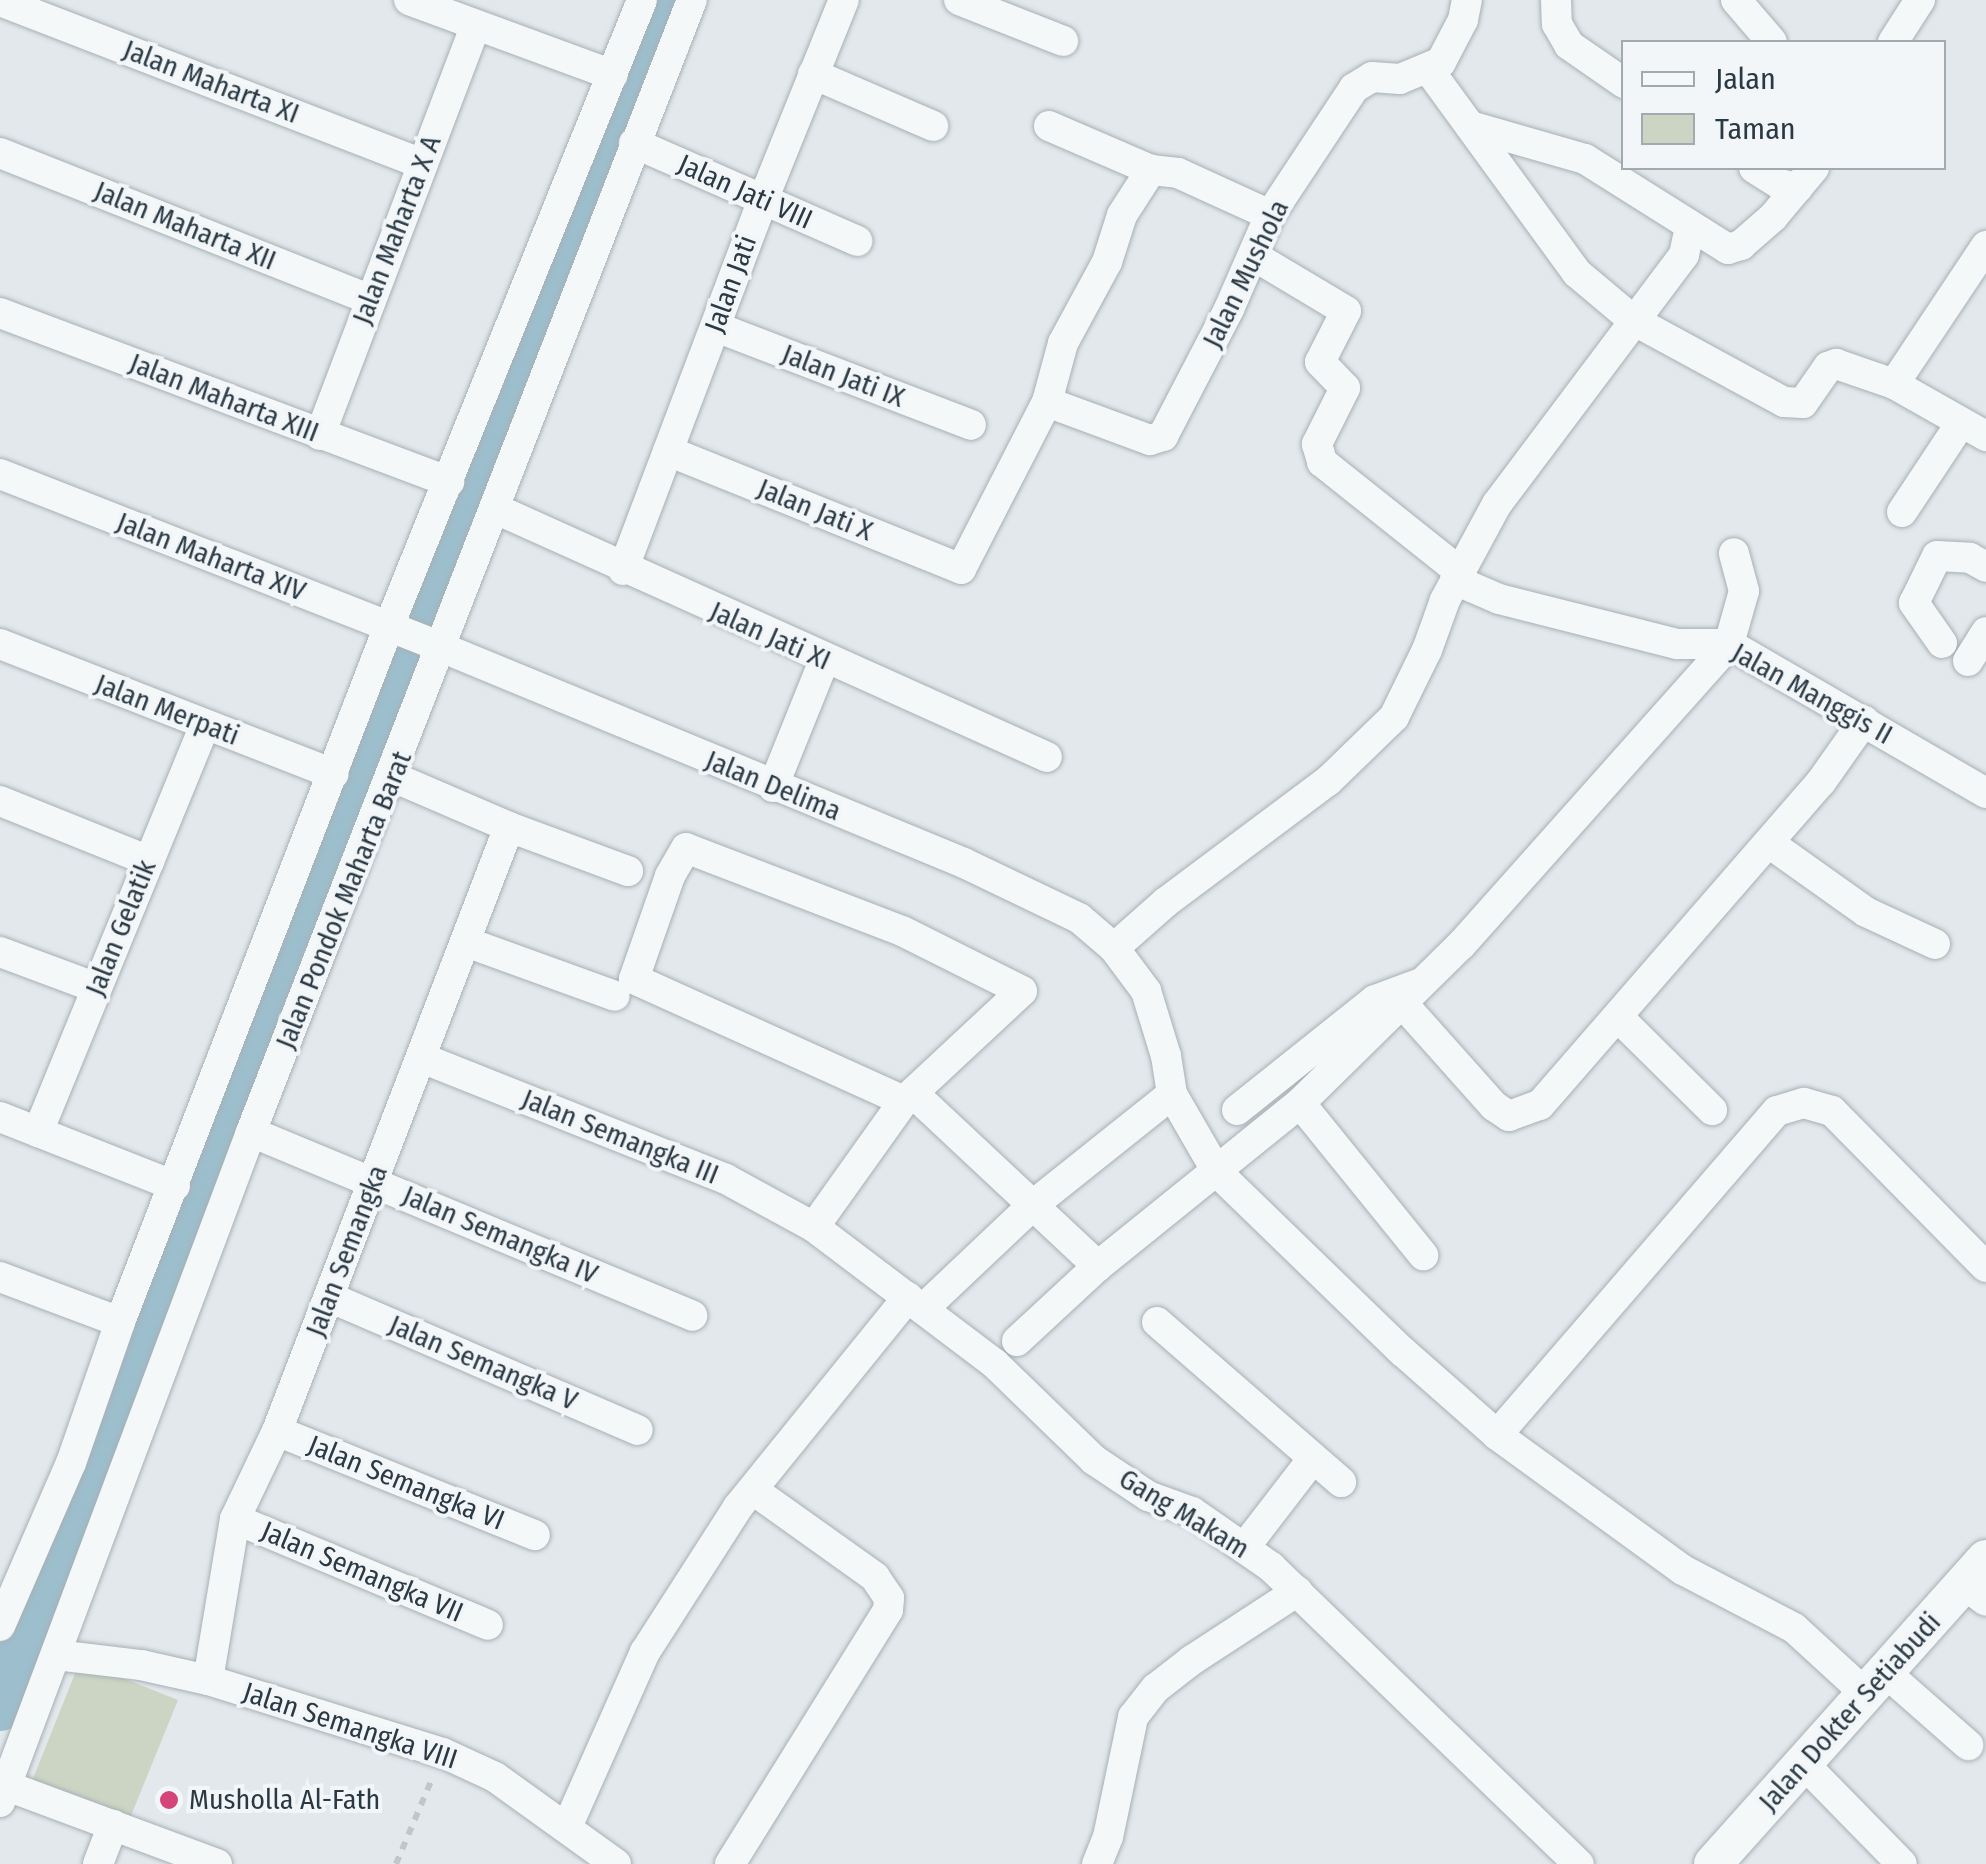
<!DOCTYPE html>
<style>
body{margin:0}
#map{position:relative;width:1986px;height:1864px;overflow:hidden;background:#e2e8eb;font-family:"Fira Sans Condensed",sans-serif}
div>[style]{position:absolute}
.green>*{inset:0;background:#ccd5c3}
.river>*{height:58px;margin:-29px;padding:0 29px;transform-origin:29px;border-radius:29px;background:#9dbecc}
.path>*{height:6px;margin-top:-3px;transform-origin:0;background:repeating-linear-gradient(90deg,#c0c6ca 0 8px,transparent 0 16px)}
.roads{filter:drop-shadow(0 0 2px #a7b0b6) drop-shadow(0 0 2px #a7b0b6)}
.minor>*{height:30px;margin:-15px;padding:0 15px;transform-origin:15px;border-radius:15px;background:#f5f8f9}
.tertiary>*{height:38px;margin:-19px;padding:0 19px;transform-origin:19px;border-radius:19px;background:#f5f8f9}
.dots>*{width:28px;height:28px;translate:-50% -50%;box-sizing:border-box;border:5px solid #f2f6f8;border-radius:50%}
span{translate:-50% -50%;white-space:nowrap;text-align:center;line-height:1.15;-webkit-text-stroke:8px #f2f6f8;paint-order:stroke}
.street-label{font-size:28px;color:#2a3944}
.poi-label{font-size:28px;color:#2a3944}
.left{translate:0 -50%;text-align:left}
.legend{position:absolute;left:1621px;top:40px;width:325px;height:130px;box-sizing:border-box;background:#f2f6f8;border:2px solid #a2aab0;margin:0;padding:12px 18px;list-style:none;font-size:30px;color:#2a3944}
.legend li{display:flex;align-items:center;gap:20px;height:50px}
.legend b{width:50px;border:2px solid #a2aab0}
</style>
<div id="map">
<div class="green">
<div style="clip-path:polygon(80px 1661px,178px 1700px,128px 1823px,30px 1786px)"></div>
</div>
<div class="river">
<div style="left:0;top:1702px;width:926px;rotate:-69.06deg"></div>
<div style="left:331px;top:837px;width:900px;rotate:-68.36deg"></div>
</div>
<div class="path">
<div style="left:396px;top:1864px;width:90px;rotate:-67.1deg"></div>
</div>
<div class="roads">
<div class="minor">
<div style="left:409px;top:0;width:217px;rotate:20.2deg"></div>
<div style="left:959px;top:0;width:112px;rotate:21.5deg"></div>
<div style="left:1556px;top:0;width:24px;rotate:88deg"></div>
<div style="left:1557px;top:24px;width:24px;rotate:60deg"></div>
<div style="left:1569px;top:45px;width:67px;rotate:34.6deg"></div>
<div style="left:1736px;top:0;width:55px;rotate:49.4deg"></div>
<div style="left:0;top:1px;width:453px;rotate:21.1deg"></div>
<div style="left:1893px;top:42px;width:50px;rotate:-57.3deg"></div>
<div style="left:1429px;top:70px;width:251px;rotate:53.9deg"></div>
<div style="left:1577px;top:273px;width:73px;rotate:40deg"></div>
<div style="left:1633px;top:320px;width:172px;rotate:28.5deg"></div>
<div style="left:1784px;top:402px;width:19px;rotate:3deg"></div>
<div style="left:1803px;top:403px;width:44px;rotate:-55.2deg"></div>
<div style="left:1828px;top:367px;width:9px;rotate:-21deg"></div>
<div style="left:1836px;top:364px;width:61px;rotate:19deg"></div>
<div style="left:1894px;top:384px;width:106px;rotate:29.5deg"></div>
<div style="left:813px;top:74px;width:131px;rotate:23.4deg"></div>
<div style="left:1049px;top:126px;width:111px;rotate:23.3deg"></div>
<div style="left:1151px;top:170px;width:27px;rotate:6deg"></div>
<div style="left:1178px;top:173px;width:101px;rotate:24.5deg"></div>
<div style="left:1470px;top:126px;width:120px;rotate:16deg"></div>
<div style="left:1585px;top:159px;width:169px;rotate:32.2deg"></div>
<div style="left:1728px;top:249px;width:14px;rotate:-17deg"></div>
<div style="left:1741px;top:245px;width:43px;rotate:-41.2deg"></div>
<div style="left:1773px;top:217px;width:64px;rotate:-50.1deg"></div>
<div style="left:634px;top:143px;width:244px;rotate:23.7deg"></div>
<div style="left:0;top:153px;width:399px;rotate:21.6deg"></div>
<div style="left:1754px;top:168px;width:31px;rotate:32deg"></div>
<div style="left:1780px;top:184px;width:18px;rotate:13deg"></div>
<div style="left:1254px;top:256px;width:107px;rotate:30.9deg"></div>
<div style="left:1346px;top:311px;width:57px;rotate:117deg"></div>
<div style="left:1320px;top:362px;width:36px;rotate:46deg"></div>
<div style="left:1345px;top:388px;width:63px;rotate:116.6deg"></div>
<div style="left:1317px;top:444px;width:19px;rotate:74deg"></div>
<div style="left:1322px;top:462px;width:175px;rotate:38.5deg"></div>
<div style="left:0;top:313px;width:480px;rotate:20.6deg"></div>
<div style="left:716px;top:327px;width:273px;rotate:21deg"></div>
<div style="left:1894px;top:384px;width:166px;rotate:-56.3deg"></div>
<div style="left:1047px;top:402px;width:110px;rotate:20.3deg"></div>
<div style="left:1150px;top:440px;width:14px;rotate:-17deg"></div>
<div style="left:1163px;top:436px;width:143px;rotate:-62.5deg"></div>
<div style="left:1229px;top:309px;width:103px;rotate:-66.4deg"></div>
<div style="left:1270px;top:215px;width:152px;rotate:-56.5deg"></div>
<div style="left:1354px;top:88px;width:21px;rotate:-31deg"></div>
<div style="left:1372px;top:77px;width:28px;rotate:4deg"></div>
<div style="left:1400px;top:79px;width:44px;rotate:-22.5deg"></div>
<div style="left:1441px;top:62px;width:47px;rotate:-62.4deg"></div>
<div style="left:1463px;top:20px;width:20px;rotate:-79deg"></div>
<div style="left:320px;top:435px;width:437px;rotate:-69.2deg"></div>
<div style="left:668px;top:451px;width:316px;rotate:21.9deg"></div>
<div style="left:961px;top:569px;width:188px;rotate:-62.8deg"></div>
<div style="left:1047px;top:402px;width:61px;rotate:-74.8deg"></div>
<div style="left:1063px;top:343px;width:92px;rotate:-61.5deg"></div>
<div style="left:1107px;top:262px;width:49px;rotate:-72.3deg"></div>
<div style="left:1122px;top:215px;width:54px;rotate:-57.2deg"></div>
<div style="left:0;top:474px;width:476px;rotate:21.4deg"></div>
<div style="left:443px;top:648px;width:564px;rotate:22.42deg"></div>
<div style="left:964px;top:863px;width:127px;rotate:25.6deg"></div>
<div style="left:1079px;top:918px;width:46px;rotate:40.6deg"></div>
<div style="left:1114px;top:948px;width:54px;rotate:53.3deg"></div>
<div style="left:1146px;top:991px;width:68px;rotate:72.9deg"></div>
<div style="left:1166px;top:1056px;width:38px;rotate:81deg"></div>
<div style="left:1172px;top:1094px;width:90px;rotate:60deg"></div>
<div style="left:1217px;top:1172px;width:259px;rotate:44.1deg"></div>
<div style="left:1403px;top:1352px;width:125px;rotate:41.4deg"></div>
<div style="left:1497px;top:1435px;width:230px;rotate:36deg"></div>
<div style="left:1683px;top:1570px;width:125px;rotate:27.6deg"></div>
<div style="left:1794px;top:1628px;width:98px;rotate:42.5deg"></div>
<div style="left:496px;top:509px;width:604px;rotate:24.23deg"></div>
<div style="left:1902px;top:512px;width:107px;rotate:-56.5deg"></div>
<div style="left:623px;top:570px;width:396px;rotate:-69.3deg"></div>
<div style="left:763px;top:200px;width:216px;rotate:-68deg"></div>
<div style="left:1455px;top:580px;width:48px;rotate:23.4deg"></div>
<div style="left:1499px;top:599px;width:184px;rotate:14.2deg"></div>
<div style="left:1677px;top:644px;width:52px"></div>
<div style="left:1729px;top:644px;width:297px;rotate:30.1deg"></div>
<div style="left:1942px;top:643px;width:49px;rotate:-125deg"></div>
<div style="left:1914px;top:603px;width:52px;rotate:-63.9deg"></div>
<div style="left:1937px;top:556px;width:33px;rotate:3deg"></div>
<div style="left:1970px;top:558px;width:18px;rotate:29deg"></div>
<div style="left:0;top:644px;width:358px;rotate:21.3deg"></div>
<div style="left:1968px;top:661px;width:34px;rotate:-58deg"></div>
<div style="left:393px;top:777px;width:126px;rotate:23.3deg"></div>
<div style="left:509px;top:827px;width:127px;rotate:20.3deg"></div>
<div style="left:773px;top:787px;width:136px;rotate:-68deg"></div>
<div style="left:0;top:801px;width:161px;rotate:21.9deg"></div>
<div style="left:1769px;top:843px;width:119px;rotate:35.4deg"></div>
<div style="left:1866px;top:912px;width:76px;rotate:24.9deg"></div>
<div style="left:466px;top:942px;width:158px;rotate:19.9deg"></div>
<div style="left:1114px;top:948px;width:69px;rotate:-41.5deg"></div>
<div style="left:1166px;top:902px;width:202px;rotate:-36.8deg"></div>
<div style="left:1328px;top:781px;width:92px;rotate:-44.1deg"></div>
<div style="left:1394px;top:717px;width:75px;rotate:-63.8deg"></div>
<div style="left:1427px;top:650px;width:53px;rotate:-70.2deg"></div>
<div style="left:1445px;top:600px;width:109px;rotate:-61.6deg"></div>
<div style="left:1497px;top:504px;width:311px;rotate:-53.1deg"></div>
<div style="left:1684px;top:255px;width:30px;rotate:-78deg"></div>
<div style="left:0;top:952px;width:103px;rotate:20.4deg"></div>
<div style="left:1403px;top:1004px;width:137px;rotate:48.3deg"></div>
<div style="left:1494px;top:1106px;width:18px;rotate:34deg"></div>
<div style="left:1509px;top:1116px;width:33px;rotate:-20deg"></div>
<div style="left:1540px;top:1105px;width:428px;rotate:-49deg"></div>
<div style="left:1821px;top:782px;width:75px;rotate:-54.8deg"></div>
<div style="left:1619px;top:1018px;width:131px;rotate:44.7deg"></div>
<div style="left:422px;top:1058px;width:327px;rotate:21.7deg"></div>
<div style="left:726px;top:1179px;width:100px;rotate:28.6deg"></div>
<div style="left:814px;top:1227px;width:226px;rotate:37.1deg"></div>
<div style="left:994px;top:1363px;width:139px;rotate:44.1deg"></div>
<div style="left:1094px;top:1460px;width:65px;rotate:33.7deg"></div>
<div style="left:1148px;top:1496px;width:47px;rotate:20deg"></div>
<div style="left:1192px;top:1512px;width:96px;rotate:34.8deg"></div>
<div style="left:1271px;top:1567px;width:428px;rotate:44deg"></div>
<div style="left:914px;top:1094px;width:252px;rotate:43.1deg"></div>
<div style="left:1300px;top:1103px;width:196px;rotate:51deg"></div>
<div style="left:1237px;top:1110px;width:176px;rotate:-38.6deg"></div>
<div style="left:1375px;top:1000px;width:46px;rotate:-20.4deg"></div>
<div style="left:0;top:1117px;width:188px;rotate:21.5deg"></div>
<div style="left:38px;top:1132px;width:440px;rotate:-67.7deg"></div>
<div style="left:251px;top:1132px;width:478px;rotate:22.6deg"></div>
<div style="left:814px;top:1227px;width:155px;rotate:-54.5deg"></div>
<div style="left:904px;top:1101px;width:161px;rotate:-43deg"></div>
<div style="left:1022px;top:991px;width:134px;rotate:-153.4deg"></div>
<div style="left:902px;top:931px;width:231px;rotate:-159deg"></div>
<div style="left:686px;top:848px;width:32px;rotate:120deg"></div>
<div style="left:670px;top:876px;width:109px;rotate:109.3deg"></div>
<div style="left:634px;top:979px;width:296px;rotate:24.3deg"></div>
<div style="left:0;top:1277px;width:128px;rotate:20.6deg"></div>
<div style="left:329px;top:1297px;width:336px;rotate:23.3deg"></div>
<div style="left:923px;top:1309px;width:151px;rotate:-43.4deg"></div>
<div style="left:1033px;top:1205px;width:178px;rotate:-38.6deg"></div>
<div style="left:1157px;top:1322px;width:244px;rotate:41deg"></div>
<div style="left:1017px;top:1341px;width:110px;rotate:-42.8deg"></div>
<div style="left:1098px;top:1266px;width:260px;rotate:-38.9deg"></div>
<div style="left:1300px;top:1103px;width:226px;rotate:-44.5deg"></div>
<div style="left:1461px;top:945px;width:403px;rotate:-48.3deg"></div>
<div style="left:1729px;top:644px;width:55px;rotate:-74.2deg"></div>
<div style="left:1744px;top:591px;width:39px;rotate:-105deg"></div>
<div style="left:277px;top:1431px;width:278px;rotate:22deg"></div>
<div style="left:1497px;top:1435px;width:428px;rotate:-49.2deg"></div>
<div style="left:1777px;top:1111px;width:28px;rotate:-17deg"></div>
<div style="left:1804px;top:1103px;width:29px;rotate:16deg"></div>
<div style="left:1832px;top:1111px;width:219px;rotate:45.4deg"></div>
<div style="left:235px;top:1519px;width:274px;rotate:22.7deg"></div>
<div style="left:1244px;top:1548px;width:110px;rotate:-52.4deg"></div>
<div style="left:1965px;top:1585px;width:26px;rotate:37deg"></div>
<div style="left:0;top:1626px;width:178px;rotate:-66.5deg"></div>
<div style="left:71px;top:1463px;width:149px;rotate:-70.8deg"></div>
<div style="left:120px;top:1322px;width:746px;rotate:-68.87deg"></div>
<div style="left:389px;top:626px;width:675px;rotate:-67.99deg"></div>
<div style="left:56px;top:1655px;width:86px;rotate:6.7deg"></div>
<div style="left:141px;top:1665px;width:69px;rotate:12.6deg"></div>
<div style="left:208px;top:1680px;width:246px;rotate:17.3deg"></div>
<div style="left:443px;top:1753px;width:57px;rotate:24.8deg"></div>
<div style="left:495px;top:1777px;width:149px;rotate:35.7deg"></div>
<div style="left:1885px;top:1672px;width:111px;rotate:41.3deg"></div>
<div style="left:208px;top:1680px;width:163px;rotate:-80.5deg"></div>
<div style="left:235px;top:1519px;width:98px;rotate:-64.5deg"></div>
<div style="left:277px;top:1431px;width:647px;rotate:-68.99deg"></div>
<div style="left:1803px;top:1763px;width:141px;rotate:45.6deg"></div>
<div style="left:7px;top:1786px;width:224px;rotate:20.4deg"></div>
<div style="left:0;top:1802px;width:715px;rotate:-69.46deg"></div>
<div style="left:251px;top:1132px;width:1215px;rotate:-68.72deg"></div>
<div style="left:567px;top:1827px;width:192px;rotate:-66deg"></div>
<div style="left:645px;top:1652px;width:172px;rotate:-57.3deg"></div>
<div style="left:738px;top:1507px;width:270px;rotate:-51deg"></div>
<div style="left:98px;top:1864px;width:42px;rotate:-69deg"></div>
<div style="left:730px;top:1864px;width:299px;rotate:-58.1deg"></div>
<div style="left:888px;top:1610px;width:12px;rotate:-85deg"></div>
<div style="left:889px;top:1598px;width:25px;rotate:-124deg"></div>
<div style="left:875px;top:1577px;width:150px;rotate:-144.5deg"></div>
<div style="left:1097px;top:1864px;width:29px;rotate:-68deg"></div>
<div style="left:1108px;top:1837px;width:123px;rotate:-78.2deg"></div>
<div style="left:1133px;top:1717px;width:37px;rotate:-52deg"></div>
<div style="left:1156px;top:1688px;width:46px;rotate:-37.9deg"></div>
<div style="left:1192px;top:1660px;width:126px;rotate:-33.1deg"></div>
</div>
<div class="tertiary">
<div style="left:1713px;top:1864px;width:409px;rotate:-48.2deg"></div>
</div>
</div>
<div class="dots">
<div style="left:169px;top:1800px;background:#d34578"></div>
</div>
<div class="street-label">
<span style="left:211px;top:82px;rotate:21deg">Jalan Maharta XI</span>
<span style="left:745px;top:192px;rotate:24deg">Jalan Jati VIII</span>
<span style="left:185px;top:226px;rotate:22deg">Jalan Maharta XII</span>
<span style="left:397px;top:230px;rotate:-69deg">Jalan Maharta X A</span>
<span style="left:1246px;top:274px;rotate:-64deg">Jalan Mushola</span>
<span style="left:731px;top:284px;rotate:-70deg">Jalan Jati</span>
<span style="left:843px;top:376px;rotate:21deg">Jalan Jati IX</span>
<span style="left:224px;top:398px;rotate:21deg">Jalan Maharta XIII</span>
<span style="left:815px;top:510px;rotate:22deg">Jalan Jati X</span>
<span style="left:211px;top:557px;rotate:21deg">Jalan Maharta XIV</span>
<span style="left:770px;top:636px;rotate:24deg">Jalan Jati XI</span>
<span style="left:1812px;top:694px;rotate:29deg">Jalan Manggis II</span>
<span style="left:167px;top:710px;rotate:21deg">Jalan Merpati</span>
<span style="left:773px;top:786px;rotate:22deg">Jalan Delima</span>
<span style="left:344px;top:900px;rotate:-68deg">Jalan Pondok Maharta Barat</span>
<span style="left:121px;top:928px;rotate:-68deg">Jalan Gelatik</span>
<span style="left:620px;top:1137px;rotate:22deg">Jalan Semangka III</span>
<span style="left:500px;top:1235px;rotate:23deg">Jalan Semangka IV</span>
<span style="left:347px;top:1251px;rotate:-69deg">Jalan Semangka</span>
<span style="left:483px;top:1363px;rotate:23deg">Jalan Semangka V</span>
<span style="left:406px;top:1483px;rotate:22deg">Jalan Semangka VI</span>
<span style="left:1184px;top:1514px;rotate:31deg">Gang Makam</span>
<span style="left:362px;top:1572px;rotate:23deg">Jalan Semangka VII</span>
<span style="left:1850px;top:1712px;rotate:-48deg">Jalan Dokter Setiabudi</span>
<span style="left:350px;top:1726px;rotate:18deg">Jalan Semangka VIII</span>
</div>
<div class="poi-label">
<span class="left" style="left:189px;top:1800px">Musholla Al-Fath</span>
</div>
<ul class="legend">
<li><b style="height:12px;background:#f5f8f9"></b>Jalan</li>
<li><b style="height:28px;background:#ccd5c3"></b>Taman</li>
</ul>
</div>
